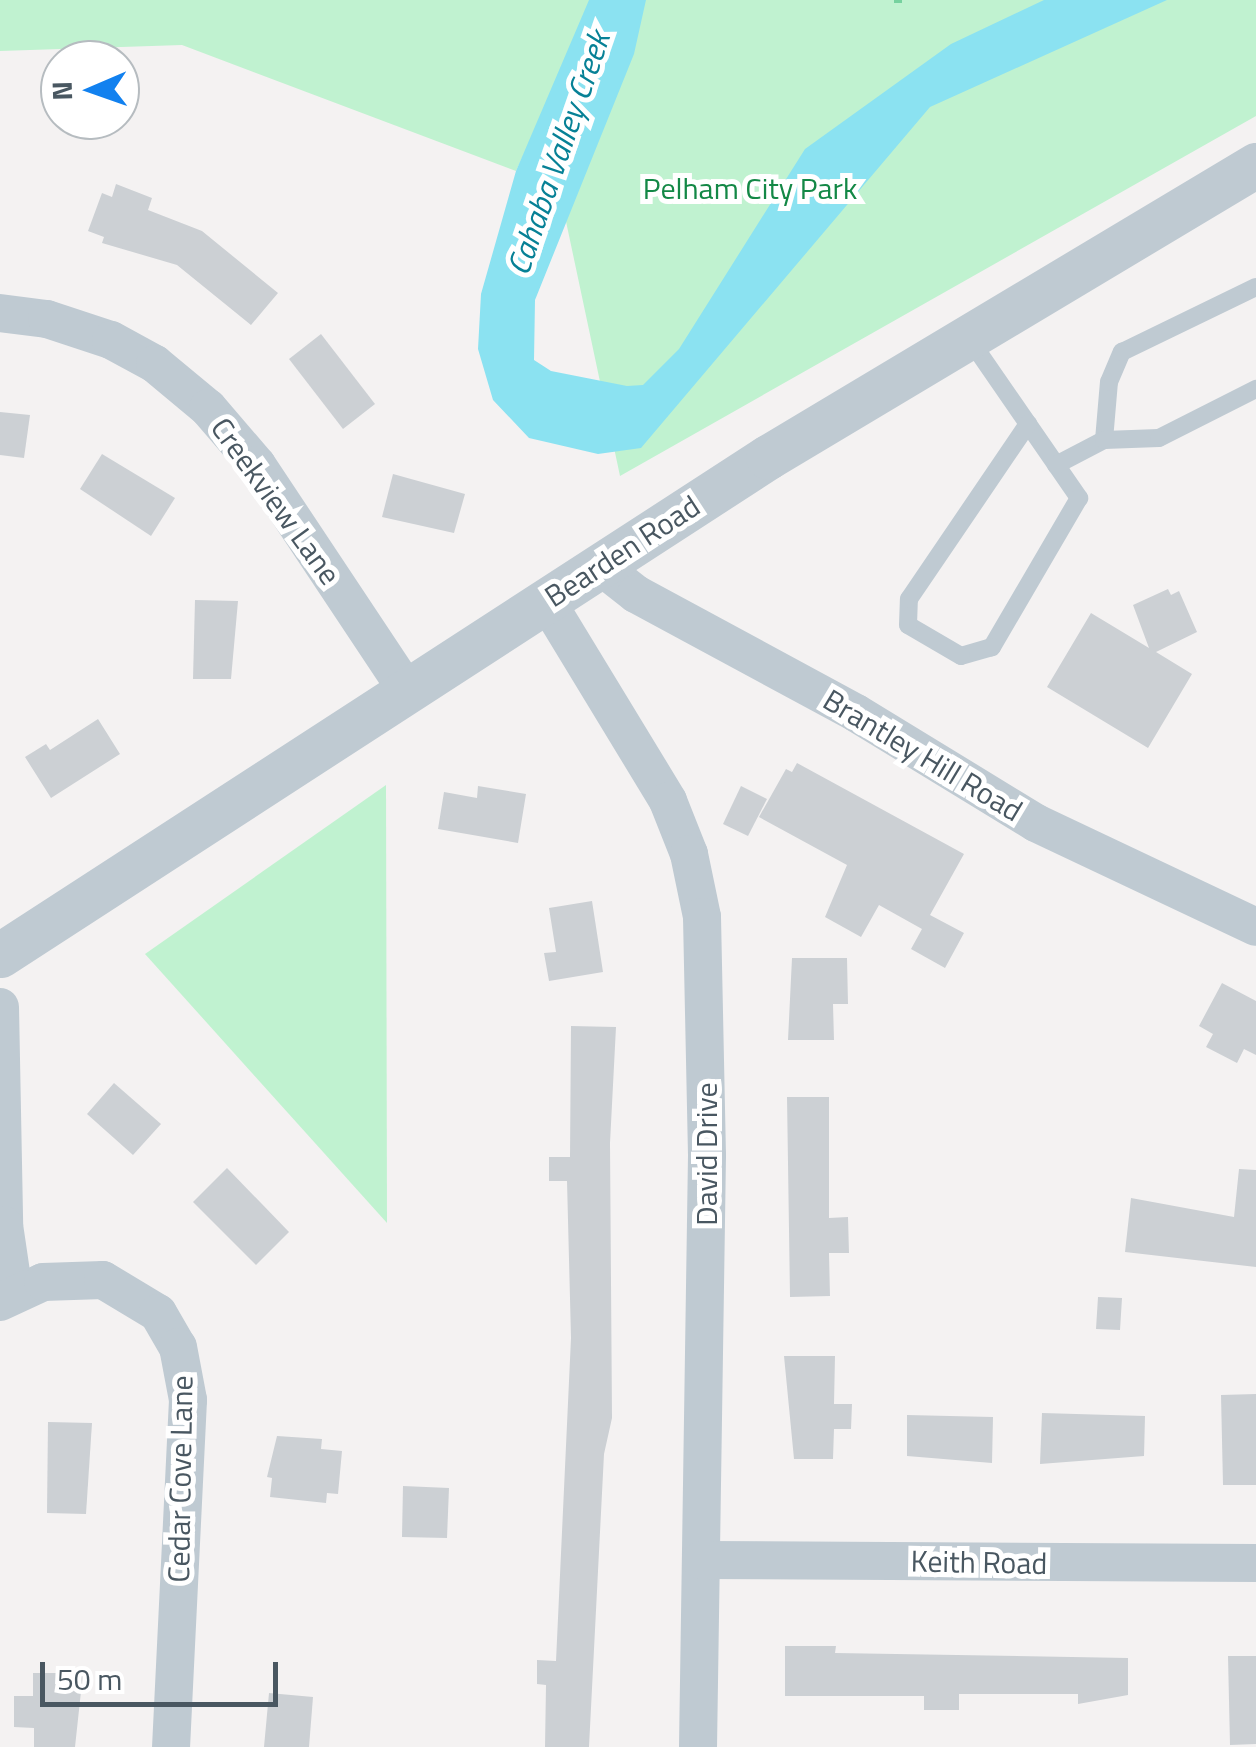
<!DOCTYPE html>
<style>
body{margin:0}
#map{position:relative;width:1256px;height:1747px;overflow:hidden;background:#f4f2f2;font-family:"Titillium Web",sans-serif}
div>[style]{position:absolute}
.green>*{inset:0;background:#c0f2d0}
.water>*{inset:0;background:#8be2f1}
.building>*{inset:0;background:#ccd0d4}
.path>*{height:6px;margin-top:-3px;transform-origin:0;background:repeating-linear-gradient(90deg,#76d29f 0 8px,transparent 0 13px)}
.service>*{height:18px;margin:-9px;padding:0 9px;transform-origin:9px;border-radius:9px;background:#bfcad2}
.minor>*{height:38px;margin:-19px;padding:0 19px;transform-origin:19px;border-radius:19px;background:#bfcad2}
.tertiary>*{height:45px;margin:-22.5px;padding:0 22.5px;transform-origin:22.5px;border-radius:22.5px;background:#bfcad2}
span{translate:-50% -50%;white-space:nowrap;text-align:center;line-height:1.15;-webkit-text-stroke:10px #fff;paint-order:stroke}
.park-label{font-size:30px;color:#138846}
.street-label{font-size:30px;color:#495761}
.water-label{font-size:32px;color:#078196;font-style:italic}
.north{position:absolute;left:40px;top:40px;width:100px;height:100px;box-sizing:border-box;background:#fff;border:2px solid #b6bcc0;border-radius:50%;rotate:268deg;font-size:28px;font-weight:700;line-height:40px;text-align:center;color:#495761}
.north::after{content:'';display:block;margin:auto;width:35px;height:45px;background:#1281ef;clip-path:polygon(50% 0,100% 100%,50% 72%,0 100%)}
.scale{position:absolute;left:40px;top:1662px;width:238px;height:45px;box-sizing:border-box;border:5px solid #495761;border-top:0;padding-left:12px;font-size:30px;line-height:35px;white-space:nowrap;color:#495761;-webkit-text-stroke:8px #fff;paint-order:stroke}
</style>
<div id="map">
<div class="green">
<div style="clip-path:polygon(0 0,1256px 0,1256px 116px,620px 476px,543px 113px,516px 171px,182px 45px,0 51px)"></div>
<div style="clip-path:polygon(386px 785px,387px 1223px,145px 954px)"></div>
</div>
<div class="water">
<div style="clip-path:polygon(589px 0,646px 0,634px 54px,535px 300px,534px 360px,551px 371px,627px 386px,643px 385px,679px 349px,805px 149px,951px 44px,1044px 0,1167px 0,930px 107px,641px 448px,598px 454px,529px 438px,493px 400px,478px 349px,481px 294px,516px 171px)"></div>
</div>
<div class="building">
<div style="clip-path:polygon(116px 184px,152px 198px,148px 210px,202px 231px,278px 293px,251px 325px,177px 265px,102px 243px,104px 237px,88px 231px,102px 193px,112px 197px)"></div>
<div style="clip-path:polygon(321px 334px,375px 404px,343px 429px,289px 359px)"></div>
<div style="clip-path:polygon(0 412px,30px 415px,24px 458px,0 455px)"></div>
<div style="clip-path:polygon(102px 454px,175px 498px,151px 536px,80px 489px)"></div>
<div style="clip-path:polygon(393px 474px,465px 494px,454px 533px,382px 517px)"></div>
<div style="clip-path:polygon(1168px 589px,1171px 595px,1179px 591px,1197px 632px,1156px 652px,1192px 674px,1148px 748px,1047px 687px,1091px 613px,1149px 648px,1133px 605px)"></div>
<div style="clip-path:polygon(195px 600px,238px 601px,231px 679px,193px 679px)"></div>
<div style="clip-path:polygon(98px 719px,120px 754px,51px 798px,25px 757px,46px 744px,50px 750px)"></div>
<div style="clip-path:polygon(797px 763px,964px 854px,930px 915px,964px 933px,945px 968px,911px 949px,922px 929px,879px 905px,861px 937px,825px 917px,847px 865px,759px 817px,786px 769px,792px 772px)"></div>
<div style="clip-path:polygon(478px 786px,526px 794px,518px 843px,438px 829px,444px 792px,477px 798px)"></div>
<div style="clip-path:polygon(741px 786px,767px 799px,748px 836px,723px 824px)"></div>
<div style="clip-path:polygon(592px 901px,603px 972px,549px 981px,544px 953px,556px 952px,549px 908px)"></div>
<div style="clip-path:polygon(792px 958px,847px 958px,848px 1004px,833px 1004px,834px 1040px,788px 1040px)"></div>
<div style="clip-path:polygon(1222px 983px,1256px 1001px,1256px 1055px,1244px 1049px,1237px 1063px,1206px 1047px,1213px 1034px,1199px 1026px)"></div>
<div style="clip-path:polygon(571px 1026px,616px 1027px,610px 1143px,612px 1418px,604px 1454px,589px 1747px,545px 1747px,546px 1685px,537px 1684px,537px 1660px,556px 1661px,571px 1338px,567px 1181px,549px 1181px,549px 1157px,570px 1157px)"></div>
<div style="clip-path:polygon(114px 1083px,161px 1124px,133px 1155px,87px 1114px)"></div>
<div style="clip-path:polygon(787px 1097px,829px 1097px,829px 1218px,848px 1217px,849px 1253px,829px 1253px,830px 1296px,790px 1297px)"></div>
<div style="clip-path:polygon(227px 1168px,289px 1232px,256px 1265px,193px 1202px)"></div>
<div style="clip-path:polygon(1239px 1169px,1256px 1170px,1256px 1267px,1125px 1252px,1131px 1198px,1234px 1217px)"></div>
<div style="clip-path:polygon(1098px 1297px,1122px 1298px,1120px 1330px,1096px 1329px)"></div>
<div style="clip-path:polygon(784px 1356px,835px 1356px,834px 1404px,852px 1404px,851px 1429px,834px 1429px,833px 1459px,794px 1459px)"></div>
<div style="clip-path:polygon(1256px 1394px,1256px 1485px,1223px 1485px,1221px 1395px)"></div>
<div style="clip-path:polygon(1042px 1413px,1145px 1416px,1144px 1456px,1040px 1464px)"></div>
<div style="clip-path:polygon(907px 1415px,993px 1417px,992px 1463px,907px 1456px)"></div>
<div style="clip-path:polygon(48px 1422px,92px 1423px,86px 1514px,47px 1513px)"></div>
<div style="clip-path:polygon(277px 1436px,322px 1439px,321px 1449px,342px 1451px,338px 1494px,327px 1493px,326px 1503px,270px 1497px,272px 1478px,267px 1477px)"></div>
<div style="clip-path:polygon(403px 1486px,449px 1488px,447px 1538px,402px 1537px)"></div>
<div style="clip-path:polygon(785px 1646px,836px 1646px,835px 1653px,1128px 1658px,1128px 1695px,1078px 1704px,1078px 1694px,959px 1694px,959px 1710px,924px 1710px,924px 1696px,785px 1696px)"></div>
<div style="clip-path:polygon(1228px 1656px,1256px 1656px,1256px 1744px,1230px 1745px)"></div>
<div style="clip-path:polygon(33px 1673px,83px 1673px,75px 1747px,34px 1747px,34px 1728px,14px 1727px,14px 1696px,33px 1696px)"></div>
<div style="clip-path:polygon(269px 1693px,313px 1697px,309px 1747px,264px 1747px)"></div>
</div>
<div class="path">
<div style="left:894px;top:0;width:11px"></div>
</div>
<div class="service">
<div style="left:968px;top:337px;width:196px;rotate:55.4deg"></div>
<div style="left:1079px;top:498px;width:173px;rotate:120.3deg"></div>
<div style="left:992px;top:647px;width:32px;rotate:164deg"></div>
<div style="left:961px;top:656px;width:61px;rotate:-149.7deg"></div>
<div style="left:908px;top:625px;width:26px;rotate:-88deg"></div>
<div style="left:909px;top:599px;width:212px;rotate:-55.8deg"></div>
<div style="left:1104px;top:440px;width:58px;rotate:-85.1deg"></div>
<div style="left:1109px;top:382px;width:33px;rotate:-67deg"></div>
<div style="left:1122px;top:352px;width:149px;rotate:-25.9deg"></div>
<div style="left:1056px;top:465px;width:54px;rotate:-27.5deg"></div>
<div style="left:1104px;top:440px;width:55px;rotate:-2.1deg"></div>
<div style="left:1159px;top:438px;width:109px;rotate:-26.8deg"></div>
</div>
<div class="minor">
<div style="left:0;top:313px;width:47px;rotate:7.3deg"></div>
<div style="left:47px;top:319px;width:67px;rotate:18.2deg"></div>
<div style="left:111px;top:340px;width:50px;rotate:28.6deg"></div>
<div style="left:155px;top:364px;width:69px;rotate:39.7deg"></div>
<div style="left:208px;top:408px;width:75px;rotate:49.3deg"></div>
<div style="left:257px;top:465px;width:269px;rotate:56.4deg"></div>
<div style="left:599px;top:565px;width:47px;rotate:38.1deg"></div>
<div style="left:636px;top:594px;width:250px;rotate:28.4deg"></div>
<div style="left:856px;top:713px;width:211px;rotate:31.4deg"></div>
<div style="left:1036px;top:823px;width:243px;rotate:25.3deg"></div>
<div style="left:546px;top:600px;width:235px;rotate:58.7deg"></div>
<div style="left:668px;top:801px;width:57px;rotate:68.4deg"></div>
<div style="left:689px;top:854px;width:64px;rotate:78.3deg"></div>
<div style="left:702px;top:917px;width:238px;rotate:88.8deg"></div>
<div style="left:707px;top:1155px;width:592px;rotate:90.87deg"></div>
<div style="left:0;top:1007px;width:218px;rotate:88.9deg"></div>
<div style="left:4px;top:1225px;width:69px;rotate:81.6deg"></div>
<div style="left:0;top:1302px;width:47px;rotate:-24.9deg"></div>
<div style="left:43px;top:1282px;width:60px;rotate:-1.9deg"></div>
<div style="left:103px;top:1280px;width:64px;rotate:31deg"></div>
<div style="left:158px;top:1313px;width:39px;rotate:60deg"></div>
<div style="left:178px;top:1347px;width:54px;rotate:79.3deg"></div>
<div style="left:188px;top:1400px;width:347px;rotate:92.8deg"></div>
<div style="left:701px;top:1560px;width:555px;rotate:0.31deg"></div>
</div>
<div class="tertiary">
<div style="left:0;top:955px;width:915px;rotate:-32.96deg"></div>
<div style="left:768px;top:457px;width:569px;rotate:-30.89deg"></div>
</div>
<div class="park-label">
<span style="left:750px;top:188px">Pelham City Park</span>
</div>
<div class="street-label">
<span style="left:276px;top:501px;rotate:54deg">Creekview Lane</span>
<span style="left:622px;top:551px;rotate:-33deg">Bearden Road</span>
<span style="left:923px;top:755px;rotate:31deg">Brantley Hill Road</span>
<span style="left:706px;top:1154px;rotate:-90deg">David Drive</span>
<span style="left:180px;top:1479px;rotate:-89deg">Cedar Cove Lane</span>
<span style="left:979px;top:1562px;rotate:1deg">Keith Road</span>
</div>
<div class="water-label">
<span style="left:558px;top:153px;rotate:-71deg">Cahaba Valley Creek</span>
</div>
<div class="north">N</div>
<div class="scale">50 m</div>
</div>
